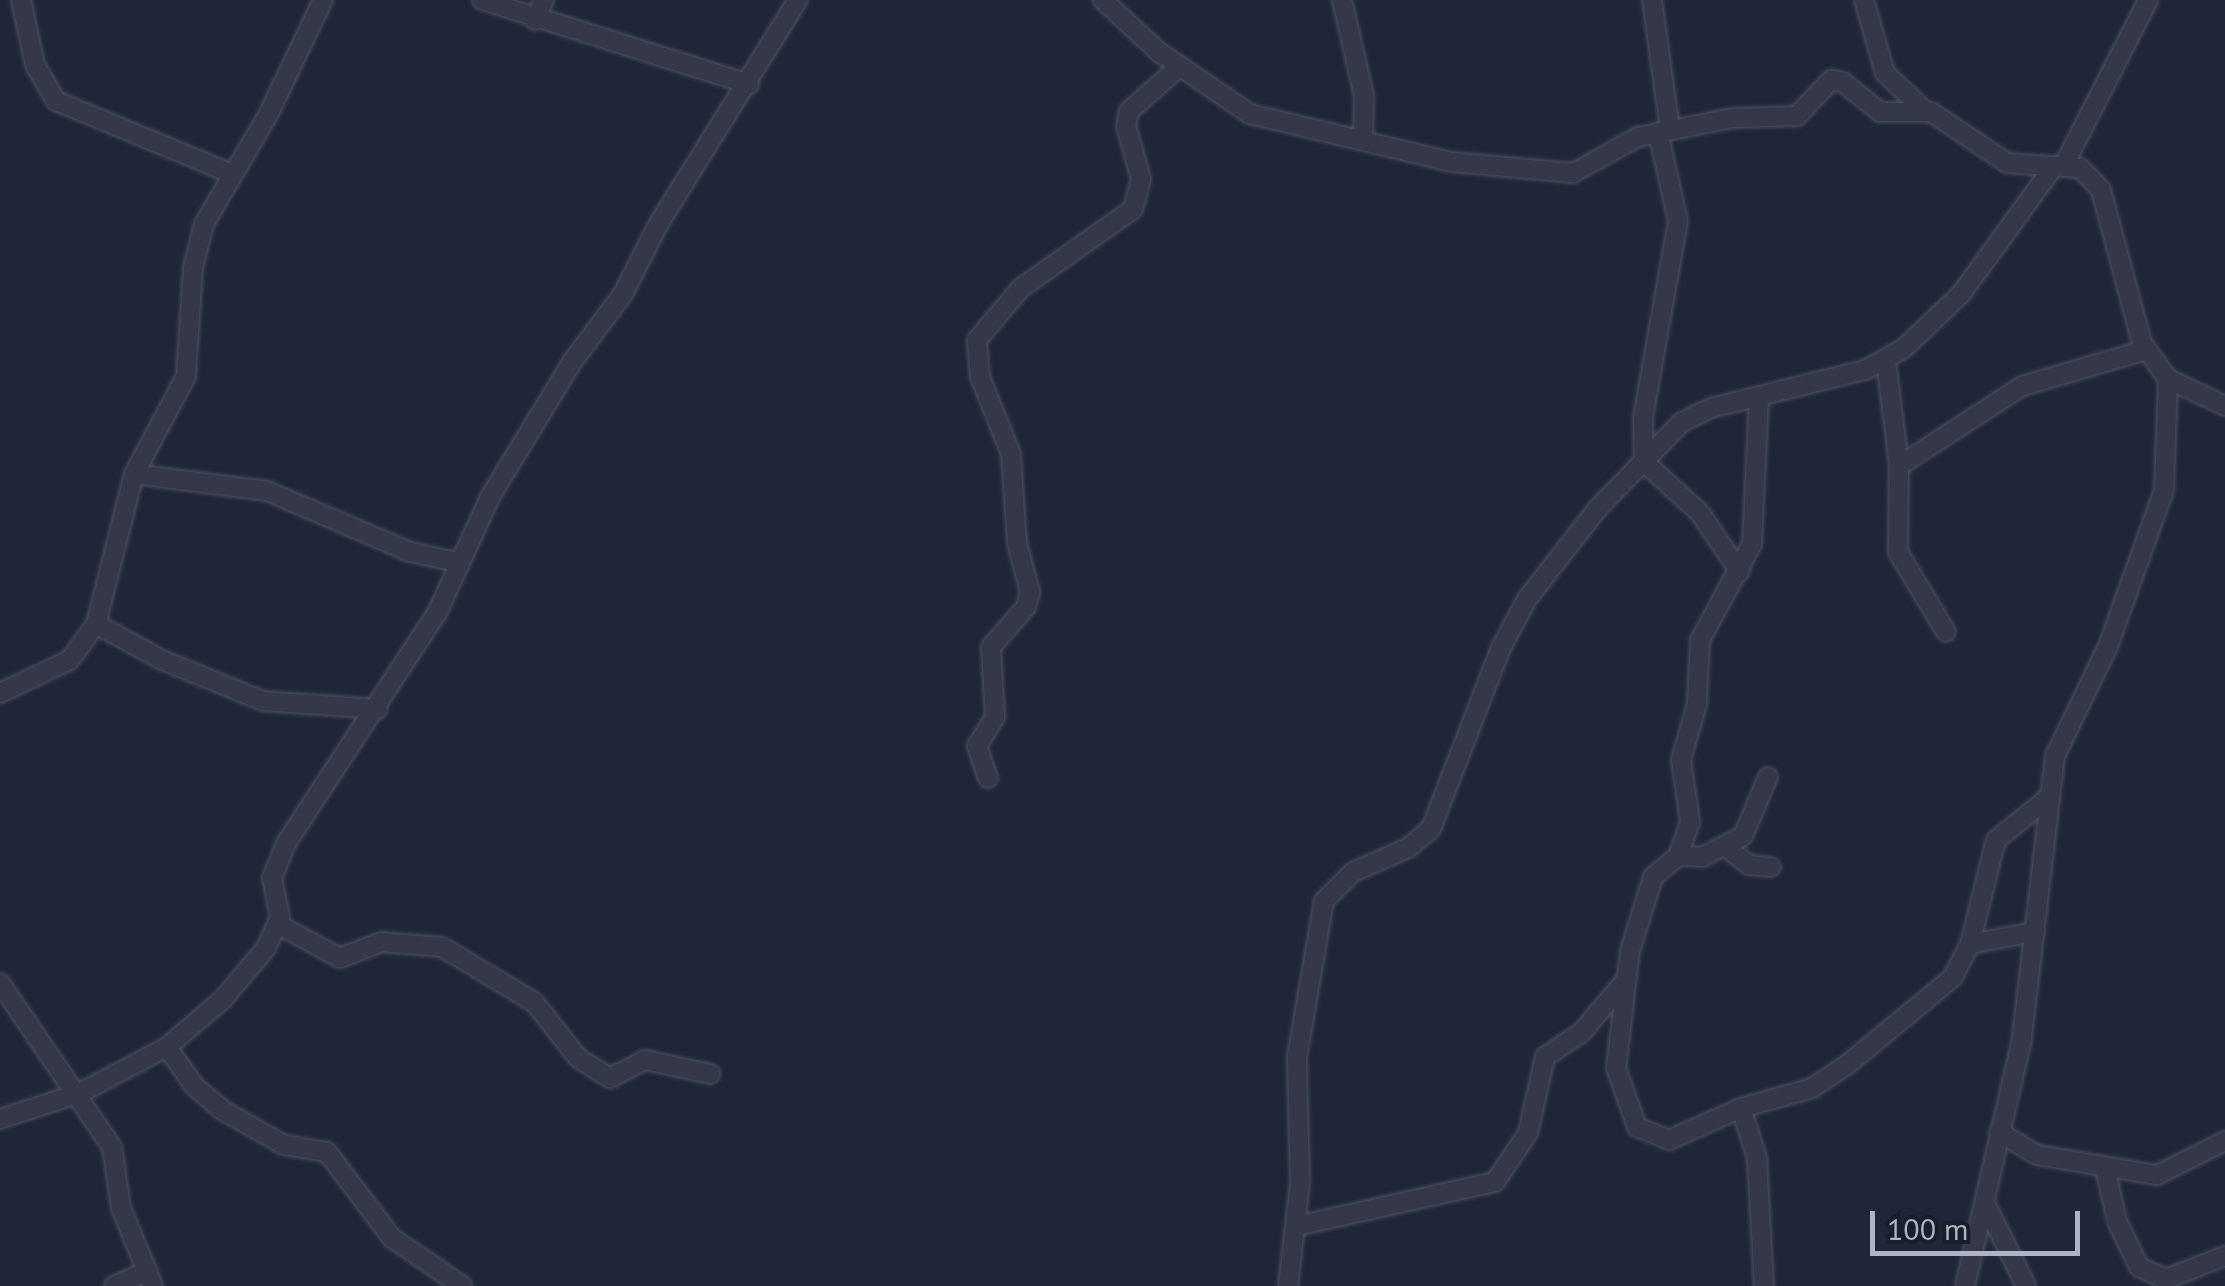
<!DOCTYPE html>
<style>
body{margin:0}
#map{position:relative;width:2225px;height:1286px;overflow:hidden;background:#202637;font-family:"PT Sans",sans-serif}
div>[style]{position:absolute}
.roads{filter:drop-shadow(0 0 2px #4e5363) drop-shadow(0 0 2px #4e5363)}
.street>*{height:18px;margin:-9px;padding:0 9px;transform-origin:9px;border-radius:9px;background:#343848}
span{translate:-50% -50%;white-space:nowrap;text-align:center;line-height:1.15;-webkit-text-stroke:9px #191e2c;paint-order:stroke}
.scale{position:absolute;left:1870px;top:1211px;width:210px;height:45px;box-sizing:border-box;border:5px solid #aeb3c5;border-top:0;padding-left:12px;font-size:30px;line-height:35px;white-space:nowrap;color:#aeb3c5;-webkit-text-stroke:8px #191e2c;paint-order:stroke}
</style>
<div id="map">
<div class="roads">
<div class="street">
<div style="left:21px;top:0;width:66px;rotate:77.8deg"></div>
<div style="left:35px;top:65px;width:42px;rotate:59.7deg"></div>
<div style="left:56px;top:101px;width:191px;rotate:22.5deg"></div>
<div style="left:482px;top:0;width:280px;rotate:17.5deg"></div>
<div style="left:1103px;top:0;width:76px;rotate:42.9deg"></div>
<div style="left:1159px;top:52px;width:110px;rotate:34.3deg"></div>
<div style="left:1250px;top:114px;width:208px;rotate:13.4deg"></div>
<div style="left:1452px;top:162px;width:121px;rotate:5.2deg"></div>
<div style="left:1573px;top:173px;width:74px;rotate:-29deg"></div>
<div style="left:1638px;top:137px;width:96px;rotate:-11.4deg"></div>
<div style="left:1732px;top:118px;width:65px;rotate:-1.8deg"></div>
<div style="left:1797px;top:116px;width:50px;rotate:-46.6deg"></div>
<div style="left:1831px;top:80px;width:12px;rotate:9deg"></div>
<div style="left:1843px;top:82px;width:48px;rotate:39deg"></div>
<div style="left:1880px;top:112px;width:51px"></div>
<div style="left:1931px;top:112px;width:92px;rotate:33.9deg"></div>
<div style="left:2007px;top:163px;width:73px;rotate:3.9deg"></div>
<div style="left:2080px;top:168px;width:30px;rotate:46deg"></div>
<div style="left:2101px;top:190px;width:158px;rotate:75deg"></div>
<div style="left:2142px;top:343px;width:44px;rotate:54.2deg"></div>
<div style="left:2168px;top:379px;width:111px;rotate:92.1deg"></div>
<div style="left:2164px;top:490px;width:166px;rotate:109.7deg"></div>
<div style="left:2108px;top:646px;width:122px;rotate:115.7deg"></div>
<div style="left:2055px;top:756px;width:285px;rotate:96.7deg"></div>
<div style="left:2022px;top:1039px;width:253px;rotate:103deg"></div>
<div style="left:1342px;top:0;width:98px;rotate:77.1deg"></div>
<div style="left:1364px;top:96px;width:42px;rotate:91.4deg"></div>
<div style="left:1652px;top:0;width:131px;rotate:82.1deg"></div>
<div style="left:1864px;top:0;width:76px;rotate:74deg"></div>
<div style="left:1885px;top:73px;width:54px;rotate:43.5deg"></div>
<div style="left:535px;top:20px;width:22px;rotate:-66deg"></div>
<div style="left:1658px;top:132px;width:91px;rotate:77.3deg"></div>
<div style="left:1678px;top:221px;width:200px;rotate:100.1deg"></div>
<div style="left:1643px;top:418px;width:44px;rotate:88.7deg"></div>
<div style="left:1644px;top:462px;width:76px;rotate:42.3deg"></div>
<div style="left:1700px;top:513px;width:71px;rotate:55.9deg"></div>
<div style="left:2064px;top:165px;width:185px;rotate:-63deg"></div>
<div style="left:1886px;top:361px;width:106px;rotate:82.9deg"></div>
<div style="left:1899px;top:466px;width:86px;rotate:90.7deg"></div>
<div style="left:1898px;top:552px;width:93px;rotate:59deg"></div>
<div style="left:2168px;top:379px;width:63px;rotate:25.3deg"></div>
<div style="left:1759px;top:396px;width:148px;rotate:92.7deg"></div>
<div style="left:1752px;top:544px;width:109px;rotate:118.4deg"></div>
<div style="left:1700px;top:640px;width:64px;rotate:92.7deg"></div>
<div style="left:1697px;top:704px;width:58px;rotate:105.9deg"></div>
<div style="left:1681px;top:760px;width:63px;rotate:81.7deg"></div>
<div style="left:1690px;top:822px;width:36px;rotate:109deg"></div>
<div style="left:1678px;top:856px;width:33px;rotate:140deg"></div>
<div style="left:1653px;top:877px;width:77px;rotate:107.3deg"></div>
<div style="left:1630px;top:951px;width:118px;rotate:96.8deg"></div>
<div style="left:1616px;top:1068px;width:63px;rotate:70.4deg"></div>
<div style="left:1637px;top:1127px;width:35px;rotate:22deg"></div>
<div style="left:1669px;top:1140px;width:79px;rotate:-24deg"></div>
<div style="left:1741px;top:1108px;width:74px;rotate:-15.7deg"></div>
<div style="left:1812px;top:1088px;width:43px;rotate:-33.7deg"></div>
<div style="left:1848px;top:1064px;width:136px;rotate:-39.6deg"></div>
<div style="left:1953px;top:977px;width:37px;rotate:-63deg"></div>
<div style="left:1970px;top:944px;width:107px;rotate:-76deg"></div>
<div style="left:1996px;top:840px;width:67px;rotate:-38.9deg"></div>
<div style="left:1899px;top:466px;width:147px;rotate:-33deg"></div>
<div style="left:2022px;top:386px;width:129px;rotate:-16.2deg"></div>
<div style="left:134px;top:474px;width:134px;rotate:7.3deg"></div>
<div style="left:267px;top:491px;width:155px;rotate:23.1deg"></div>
<div style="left:410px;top:552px;width:48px;rotate:12deg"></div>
<div style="left:96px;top:624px;width:75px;rotate:28.6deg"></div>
<div style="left:162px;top:660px;width:109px;rotate:22.1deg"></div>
<div style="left:263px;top:701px;width:115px;rotate:4deg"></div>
<div style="left:0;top:693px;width:77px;rotate:-25.2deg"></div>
<div style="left:70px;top:660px;width:44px;rotate:-54.2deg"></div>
<div style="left:96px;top:624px;width:155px;rotate:-75.8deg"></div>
<div style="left:134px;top:474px;width:111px;rotate:-62deg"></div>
<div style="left:186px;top:376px;width:108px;rotate:-86.3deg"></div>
<div style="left:193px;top:268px;width:45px;rotate:-76deg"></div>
<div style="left:204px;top:224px;width:129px;rotate:-59.6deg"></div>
<div style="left:269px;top:113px;width:125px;rotate:-64.5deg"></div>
<div style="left:988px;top:778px;width:34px;rotate:-109deg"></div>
<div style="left:977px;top:746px;width:34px;rotate:-58deg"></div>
<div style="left:995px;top:717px;width:70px;rotate:-93.3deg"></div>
<div style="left:991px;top:647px;width:53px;rotate:-48.8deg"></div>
<div style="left:1026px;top:607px;width:16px;rotate:-75deg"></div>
<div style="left:1030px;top:592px;width:51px;rotate:-104.9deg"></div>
<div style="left:1017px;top:543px;width:89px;rotate:-93.9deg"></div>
<div style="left:1011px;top:454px;width:83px;rotate:-111.9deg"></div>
<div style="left:980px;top:377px;width:37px;rotate:-95deg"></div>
<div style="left:977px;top:340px;width:68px;rotate:-49.8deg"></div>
<div style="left:1021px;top:288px;width:137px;rotate:-35.2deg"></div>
<div style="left:1133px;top:209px;width:31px;rotate:-75deg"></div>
<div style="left:1141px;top:179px;width:55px;rotate:-105.8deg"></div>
<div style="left:1126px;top:126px;width:15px;rotate:-79deg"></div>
<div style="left:1129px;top:111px;width:67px;rotate:-41.3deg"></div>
<div style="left:1727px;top:848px;width:28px;rotate:38deg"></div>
<div style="left:1749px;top:865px;width:22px;rotate:5deg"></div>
<div style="left:1678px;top:856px;width:24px;rotate:2deg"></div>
<div style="left:1702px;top:857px;width:46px;rotate:-27.1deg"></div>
<div style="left:1743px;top:836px;width:64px;rotate:-67deg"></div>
<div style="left:279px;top:925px;width:69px;rotate:28.4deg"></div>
<div style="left:340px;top:958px;width:44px;rotate:-21.3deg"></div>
<div style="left:381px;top:942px;width:61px;rotate:4.7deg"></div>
<div style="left:442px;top:947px;width:107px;rotate:30.9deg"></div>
<div style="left:534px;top:1002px;width:71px;rotate:51.8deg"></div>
<div style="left:578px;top:1058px;width:38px;rotate:32deg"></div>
<div style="left:610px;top:1078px;width:39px;rotate:-27deg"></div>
<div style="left:645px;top:1060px;width:67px;rotate:12deg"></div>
<div style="left:1970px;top:944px;width:66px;rotate:-10.5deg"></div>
<div style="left:0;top:983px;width:199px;rotate:55.7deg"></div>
<div style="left:112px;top:1147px;width:62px;rotate:81.6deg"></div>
<div style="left:121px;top:1208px;width:84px;rotate:67.7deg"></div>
<div style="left:167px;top:1047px;width:49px;rotate:55deg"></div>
<div style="left:195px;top:1087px;width:35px;rotate:40deg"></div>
<div style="left:222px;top:1110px;width:71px;rotate:29.4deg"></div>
<div style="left:284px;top:1145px;width:44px;rotate:9.2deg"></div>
<div style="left:327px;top:1152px;width:108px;rotate:52.9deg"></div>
<div style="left:392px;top:1238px;width:85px;rotate:34.4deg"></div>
<div style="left:1741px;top:1108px;width:52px;rotate:72.3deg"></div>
<div style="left:1757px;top:1158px;width:128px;rotate:86.9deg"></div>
<div style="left:0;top:1119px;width:84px;rotate:-18deg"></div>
<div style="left:80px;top:1093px;width:98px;rotate:-27.9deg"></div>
<div style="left:167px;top:1047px;width:74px;rotate:-40.6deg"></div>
<div style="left:223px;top:999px;width:67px;rotate:-49.9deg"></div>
<div style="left:266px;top:948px;width:33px;rotate:-65deg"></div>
<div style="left:280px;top:918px;width:41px;rotate:-101.3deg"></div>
<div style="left:272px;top:878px;width:35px;rotate:-68deg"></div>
<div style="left:285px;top:845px;width:277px;rotate:-56.8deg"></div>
<div style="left:437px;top:613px;width:128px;rotate:-65.4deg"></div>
<div style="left:490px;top:497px;width:158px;rotate:-58.7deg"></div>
<div style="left:572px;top:362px;width:85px;rotate:-53.1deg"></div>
<div style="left:623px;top:294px;width:80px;rotate:-63.1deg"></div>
<div style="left:659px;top:223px;width:263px;rotate:-58.1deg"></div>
<div style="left:1999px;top:1132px;width:44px;rotate:31.2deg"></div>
<div style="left:2037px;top:1155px;width:122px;rotate:9.5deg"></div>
<div style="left:2157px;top:1175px;width:76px;rotate:-26.6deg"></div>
<div style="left:2105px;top:1168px;width:54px;rotate:77.2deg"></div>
<div style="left:2117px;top:1221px;width:51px;rotate:64.4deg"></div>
<div style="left:2139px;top:1267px;width:30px;rotate:24deg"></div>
<div style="left:2166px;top:1279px;width:63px;rotate:-21.3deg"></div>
<div style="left:1986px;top:1205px;width:90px;rotate:63.7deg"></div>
<div style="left:1296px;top:1226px;width:204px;rotate:-12.5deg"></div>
<div style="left:1495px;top:1182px;width:59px;rotate:-56deg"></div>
<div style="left:1528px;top:1133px;width:78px;rotate:-77.4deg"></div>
<div style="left:1545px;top:1057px;width:45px;rotate:-34deg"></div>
<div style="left:1582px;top:1032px;width:67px;rotate:-49.9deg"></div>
<div style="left:114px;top:1286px;width:37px;rotate:-24deg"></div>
<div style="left:1288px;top:1286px;width:104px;rotate:-83.4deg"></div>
<div style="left:1300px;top:1183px;width:126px;rotate:-91.4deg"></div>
<div style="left:1297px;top:1057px;width:158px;rotate:-80.2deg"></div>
<div style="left:1324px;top:901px;width:41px;rotate:-45deg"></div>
<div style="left:1353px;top:872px;width:60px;rotate:-23.6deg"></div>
<div style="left:1408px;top:848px;width:30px;rotate:-40deg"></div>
<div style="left:1431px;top:829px;width:194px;rotate:-68.9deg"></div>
<div style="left:1501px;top:648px;width:55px;rotate:-62deg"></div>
<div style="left:1527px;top:599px;width:115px;rotate:-52deg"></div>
<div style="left:1598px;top:508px;width:120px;rotate:-45.7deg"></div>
<div style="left:1682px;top:422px;width:32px;rotate:-26deg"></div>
<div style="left:1711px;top:408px;width:159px;rotate:-13.9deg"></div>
<div style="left:1865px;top:370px;width:43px;rotate:-28.9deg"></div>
<div style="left:1903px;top:349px;width:80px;rotate:-43.5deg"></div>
<div style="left:1961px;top:294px;width:158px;rotate:-54deg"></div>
</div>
</div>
<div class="scale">100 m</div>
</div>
